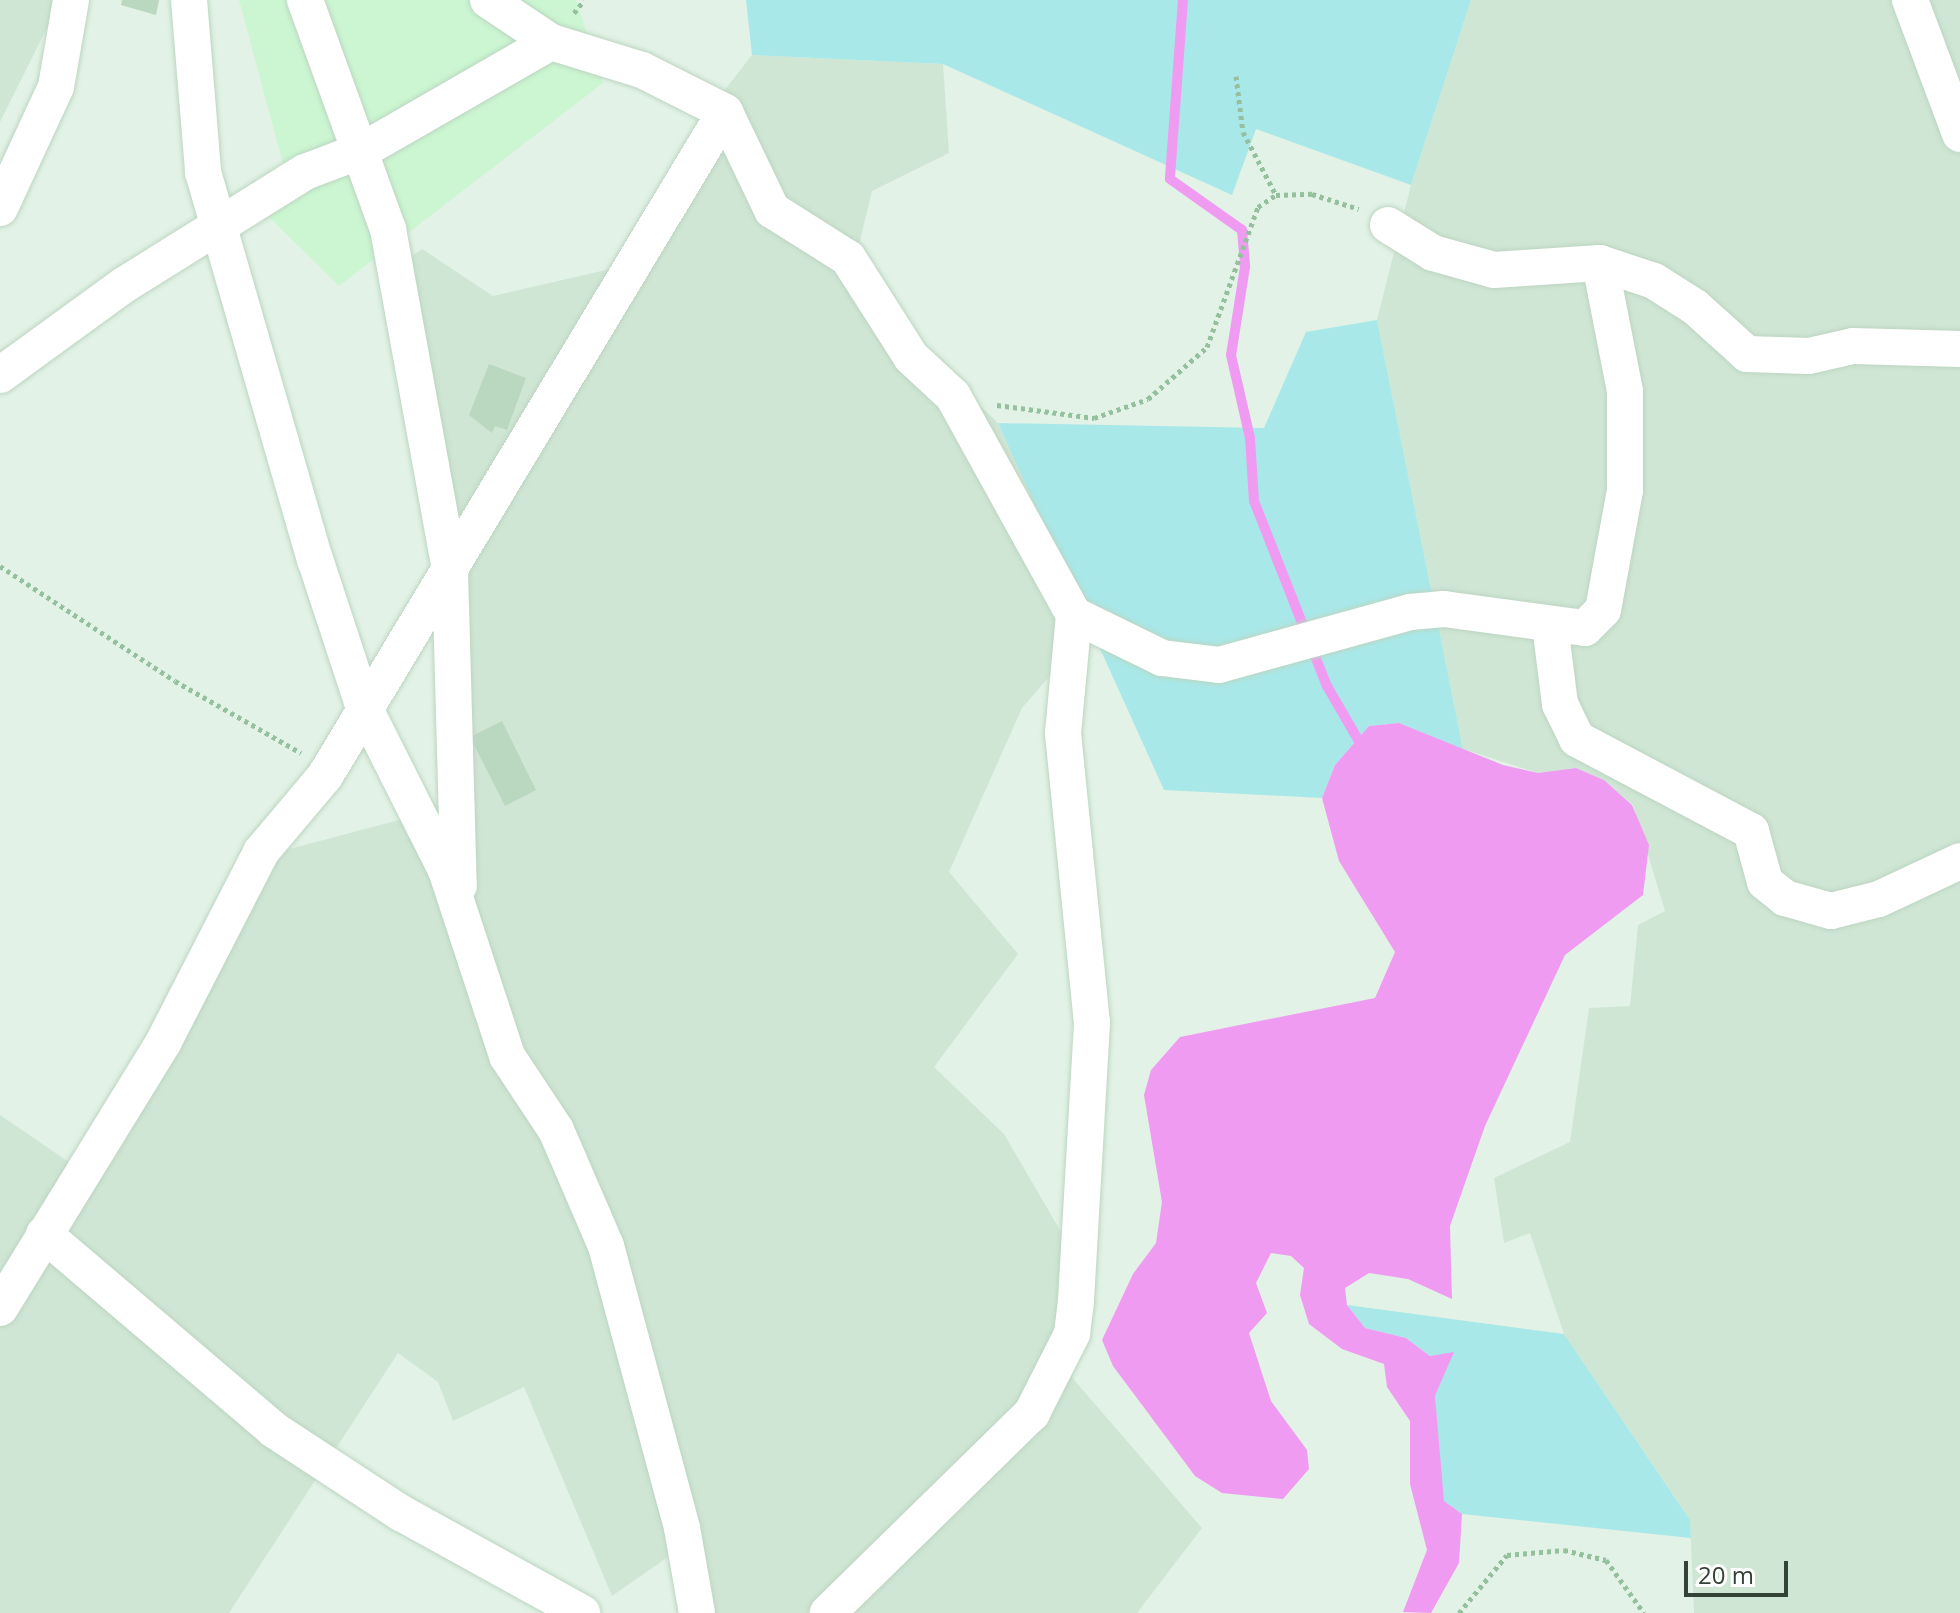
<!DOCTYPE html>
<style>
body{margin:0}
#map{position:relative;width:1960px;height:1613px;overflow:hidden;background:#e2f2e6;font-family:"Open Sans",sans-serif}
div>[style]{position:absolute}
.residential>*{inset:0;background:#d0e6d5}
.commercial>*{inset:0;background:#cbf6d1}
.green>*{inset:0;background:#a9e8e8}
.water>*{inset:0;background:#f09bf2}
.stream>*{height:10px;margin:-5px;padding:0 5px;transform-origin:5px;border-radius:5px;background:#f09bf2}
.building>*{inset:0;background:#bad7bf}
.path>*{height:5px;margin-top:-2.5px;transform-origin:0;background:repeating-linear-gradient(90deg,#95c09e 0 4px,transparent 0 8px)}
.roads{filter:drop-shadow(0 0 2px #bcd5c1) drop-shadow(0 0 2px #bcd5c1)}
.street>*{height:36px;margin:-18px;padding:0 18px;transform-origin:18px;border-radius:18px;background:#fff}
span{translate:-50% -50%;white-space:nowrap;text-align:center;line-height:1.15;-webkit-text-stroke:6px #fff;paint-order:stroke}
.scale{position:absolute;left:1684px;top:1561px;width:104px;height:36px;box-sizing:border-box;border:4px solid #334335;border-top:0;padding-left:10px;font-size:24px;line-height:28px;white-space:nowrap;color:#334335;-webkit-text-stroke:6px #fff;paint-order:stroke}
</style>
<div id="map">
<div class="residential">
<div style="clip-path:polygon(0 0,61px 0,0 122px)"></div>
<div style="clip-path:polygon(1471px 0,1960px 0,1960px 1613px,1694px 1613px,1690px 1520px,1564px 1334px,1530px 1233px,1504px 1243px,1494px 1178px,1570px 1142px,1589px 1008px,1630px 1006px,1638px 925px,1665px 911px,1633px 805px,1604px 780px,1576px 768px,1538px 773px,1463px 749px,1377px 320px,1411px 185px)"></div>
<div style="clip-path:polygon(752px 55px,943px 64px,949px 153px,872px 191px,856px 257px,885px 314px,998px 423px,1094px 625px,1022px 708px,949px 872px,1018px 954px,934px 1067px,1004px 1134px,1075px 1256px,1056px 1359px,1202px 1528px,1137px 1613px,700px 1613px,688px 1543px,612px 1596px,524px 1387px,453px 1421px,438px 1382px,398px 1353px,229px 1613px,0 1613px,0 1115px,79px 1169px,267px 855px,448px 807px,438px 570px,391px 270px,422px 249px,493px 296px,632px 264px,720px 96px)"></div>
</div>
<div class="commercial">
<div style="clip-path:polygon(239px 0,576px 0,603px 83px,339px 286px,252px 200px,286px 175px)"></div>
</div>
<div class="green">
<div style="clip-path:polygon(746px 0,1471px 0,1411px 185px,1256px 129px,1232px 195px,943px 64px,752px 55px)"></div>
<div style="clip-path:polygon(1377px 320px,1463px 749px,1399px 723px,1369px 726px,1335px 765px,1322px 798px,1164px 790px,998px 423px,1264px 428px,1306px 332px)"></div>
<div style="clip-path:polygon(1347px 1305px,1564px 1334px,1690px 1520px,1691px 1538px,1462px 1514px,1444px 1501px,1438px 1457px,1435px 1396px,1453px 1353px,1430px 1356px,1406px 1338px,1365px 1328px)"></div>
</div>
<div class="water">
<div style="clip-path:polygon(1399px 723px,1503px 765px,1538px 773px,1576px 768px,1604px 780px,1632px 805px,1649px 845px,1643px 895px,1565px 955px,1485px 1126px,1450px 1226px,1452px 1299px,1408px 1279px,1369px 1273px,1345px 1288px,1347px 1305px,1365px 1328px,1406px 1338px,1430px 1356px,1454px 1352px,1435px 1396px,1444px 1501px,1462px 1514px,1459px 1563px,1431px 1613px,1403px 1612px,1427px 1550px,1410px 1484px,1410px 1421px,1387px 1387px,1384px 1364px,1342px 1349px,1309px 1324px,1300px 1295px,1304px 1268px,1291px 1256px,1271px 1253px,1256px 1283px,1267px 1313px,1249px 1333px,1271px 1401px,1307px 1450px,1309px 1469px,1283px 1499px,1222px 1493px,1195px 1476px,1113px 1366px,1102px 1340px,1133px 1274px,1156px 1243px,1162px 1202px,1144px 1095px,1151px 1070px,1180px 1037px,1375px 998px,1395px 952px,1339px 861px,1322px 798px,1335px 765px,1369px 726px)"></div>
</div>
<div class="stream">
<div style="left:1183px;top:0;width:179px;rotate:94.2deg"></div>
<div style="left:1170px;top:179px;width:88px;rotate:35.3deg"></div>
<div style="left:1242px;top:230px;width:37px;rotate:85deg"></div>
<div style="left:1245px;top:267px;width:89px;rotate:99deg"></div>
<div style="left:1231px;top:355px;width:85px;rotate:77.1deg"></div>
<div style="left:1250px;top:438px;width:63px;rotate:86.4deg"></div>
<div style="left:1254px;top:501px;width:199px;rotate:68.5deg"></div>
<div style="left:1327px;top:686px;width:74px;rotate:60deg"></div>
</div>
<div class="building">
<div style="clip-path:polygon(122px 0,159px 0,156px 15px,121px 5px)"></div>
<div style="clip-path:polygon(489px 364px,526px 378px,507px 430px,495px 426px,492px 433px,469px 415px)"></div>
<div style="clip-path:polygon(502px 721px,536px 790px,505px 806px,470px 737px)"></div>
</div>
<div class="path">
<div style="left:574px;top:13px;width:16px;rotate:-52deg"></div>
<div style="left:1236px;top:76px;width:56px;rotate:82.9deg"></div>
<div style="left:1243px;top:132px;width:71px;rotate:62.4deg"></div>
<div style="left:997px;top:405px;width:98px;rotate:7.6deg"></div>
<div style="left:1094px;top:418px;width:57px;rotate:-19.4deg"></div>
<div style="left:1148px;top:399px;width:79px;rotate:-41.4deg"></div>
<div style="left:1207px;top:347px;width:149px;rotate:-70deg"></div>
<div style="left:1258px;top:207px;width:22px;rotate:-34deg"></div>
<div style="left:1276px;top:195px;width:36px;rotate:-2deg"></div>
<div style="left:1312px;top:194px;width:49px;rotate:17.7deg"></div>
<div style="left:0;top:566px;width:209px;rotate:33.3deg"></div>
<div style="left:175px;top:681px;width:145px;rotate:29.7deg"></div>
<div style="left:1459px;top:1613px;width:75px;rotate:-50.4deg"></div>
<div style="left:1507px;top:1555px;width:57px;rotate:-5deg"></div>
<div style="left:1564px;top:1550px;width:43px;rotate:13.4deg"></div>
<div style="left:1606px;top:1560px;width:65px;rotate:54.4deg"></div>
</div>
<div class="roads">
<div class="street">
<div style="left:189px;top:0;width:173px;rotate:85.3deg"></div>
<div style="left:203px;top:172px;width:403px;rotate:73.9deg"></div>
<div style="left:315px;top:559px;width:154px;rotate:71.8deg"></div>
<div style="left:363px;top:705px;width:185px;rotate:63.3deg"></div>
<div style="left:446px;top:870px;width:196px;rotate:71.8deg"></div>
<div style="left:507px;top:1056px;width:89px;rotate:56.5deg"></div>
<div style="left:556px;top:1130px;width:126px;rotate:66.7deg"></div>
<div style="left:606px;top:1246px;width:292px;rotate:74.9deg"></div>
<div style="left:682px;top:1528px;width:86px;rotate:80deg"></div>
<div style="left:305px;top:0;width:244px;rotate:70.1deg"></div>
<div style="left:388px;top:229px;width:348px;rotate:79.7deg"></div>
<div style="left:450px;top:571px;width:315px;rotate:88.4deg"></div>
<div style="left:488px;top:0;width:76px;rotate:33.7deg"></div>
<div style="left:1910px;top:0;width:143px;rotate:69.5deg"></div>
<div style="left:0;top:208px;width:133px;rotate:-65.2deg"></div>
<div style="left:56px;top:87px;width:88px;rotate:-80.2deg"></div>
<div style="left:1388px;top:225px;width:53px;rotate:31.9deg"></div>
<div style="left:1433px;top:253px;width:63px;rotate:15.6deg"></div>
<div style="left:1494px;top:270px;width:106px;rotate:-3.8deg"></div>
<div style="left:1600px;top:263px;width:57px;rotate:18.4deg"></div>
<div style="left:1654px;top:281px;width:49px;rotate:32.4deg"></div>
<div style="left:1695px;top:307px;width:70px;rotate:42.1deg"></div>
<div style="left:1747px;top:354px;width:62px;rotate:1.8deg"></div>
<div style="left:1809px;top:356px;width:45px;rotate:-12.8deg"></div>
<div style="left:1853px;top:346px;width:107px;rotate:1.6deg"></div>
<div style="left:0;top:375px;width:153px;rotate:-36deg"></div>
<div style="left:124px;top:285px;width:213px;rotate:-32deg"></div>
<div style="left:305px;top:172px;width:62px;rotate:-20.8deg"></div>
<div style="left:363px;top:150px;width:217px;rotate:-29.9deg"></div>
<div style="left:551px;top:42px;width:95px;rotate:17.1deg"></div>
<div style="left:642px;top:70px;width:93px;rotate:26.8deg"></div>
<div style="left:725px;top:112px;width:109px;rotate:64.4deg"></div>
<div style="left:772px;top:210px;width:90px;rotate:32.3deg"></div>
<div style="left:848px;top:258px;width:117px;rotate:57.5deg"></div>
<div style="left:911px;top:357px;width:57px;rotate:42.9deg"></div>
<div style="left:953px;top:396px;width:250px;rotate:61.1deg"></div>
<div style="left:1074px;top:615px;width:119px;rotate:95.3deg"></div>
<div style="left:1063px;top:733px;width:291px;rotate:84.3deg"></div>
<div style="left:1092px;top:1023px;width:278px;rotate:93.3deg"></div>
<div style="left:1076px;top:1301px;width:33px;rotate:97deg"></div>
<div style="left:1072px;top:1334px;width:89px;rotate:116.9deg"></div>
<div style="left:1032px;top:1413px;width:286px;rotate:135.6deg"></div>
<div style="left:1074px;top:615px;width:98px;rotate:26deg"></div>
<div style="left:1162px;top:658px;width:57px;rotate:7deg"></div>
<div style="left:1219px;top:665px;width:198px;rotate:-15.5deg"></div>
<div style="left:1410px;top:612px;width:34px;rotate:-5deg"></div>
<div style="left:1444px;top:609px;width:142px;rotate:7.7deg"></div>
<div style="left:1585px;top:628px;width:25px;rotate:-45deg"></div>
<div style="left:1603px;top:610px;width:122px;rotate:-79.6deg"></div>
<div style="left:1625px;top:490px;width:99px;rotate:-90deg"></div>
<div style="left:1625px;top:391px;width:130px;rotate:-101.1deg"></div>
<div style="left:1550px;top:625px;width:80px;rotate:82.8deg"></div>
<div style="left:1560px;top:704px;width:39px;rotate:64deg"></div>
<div style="left:1577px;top:739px;width:197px;rotate:27.9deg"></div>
<div style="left:1751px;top:831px;width:53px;rotate:74.6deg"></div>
<div style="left:1765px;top:882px;width:26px;rotate:39deg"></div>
<div style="left:1785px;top:898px;width:48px;rotate:15.8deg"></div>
<div style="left:1831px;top:911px;width:49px;rotate:-14deg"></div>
<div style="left:1879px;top:899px;width:89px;rotate:-25.1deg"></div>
<div style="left:44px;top:1234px;width:302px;rotate:40.4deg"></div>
<div style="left:274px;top:1430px;width:152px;rotate:33.2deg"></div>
<div style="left:401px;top:1513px;width:207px;rotate:28.9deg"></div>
<div style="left:0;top:1308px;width:313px;rotate:-58.4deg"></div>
<div style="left:164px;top:1041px;width:212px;rotate:-62.8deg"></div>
<div style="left:261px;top:852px;width:99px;rotate:-49.9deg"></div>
<div style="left:325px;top:776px;width:775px;rotate:-58.93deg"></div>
</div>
</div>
<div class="scale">20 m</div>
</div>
